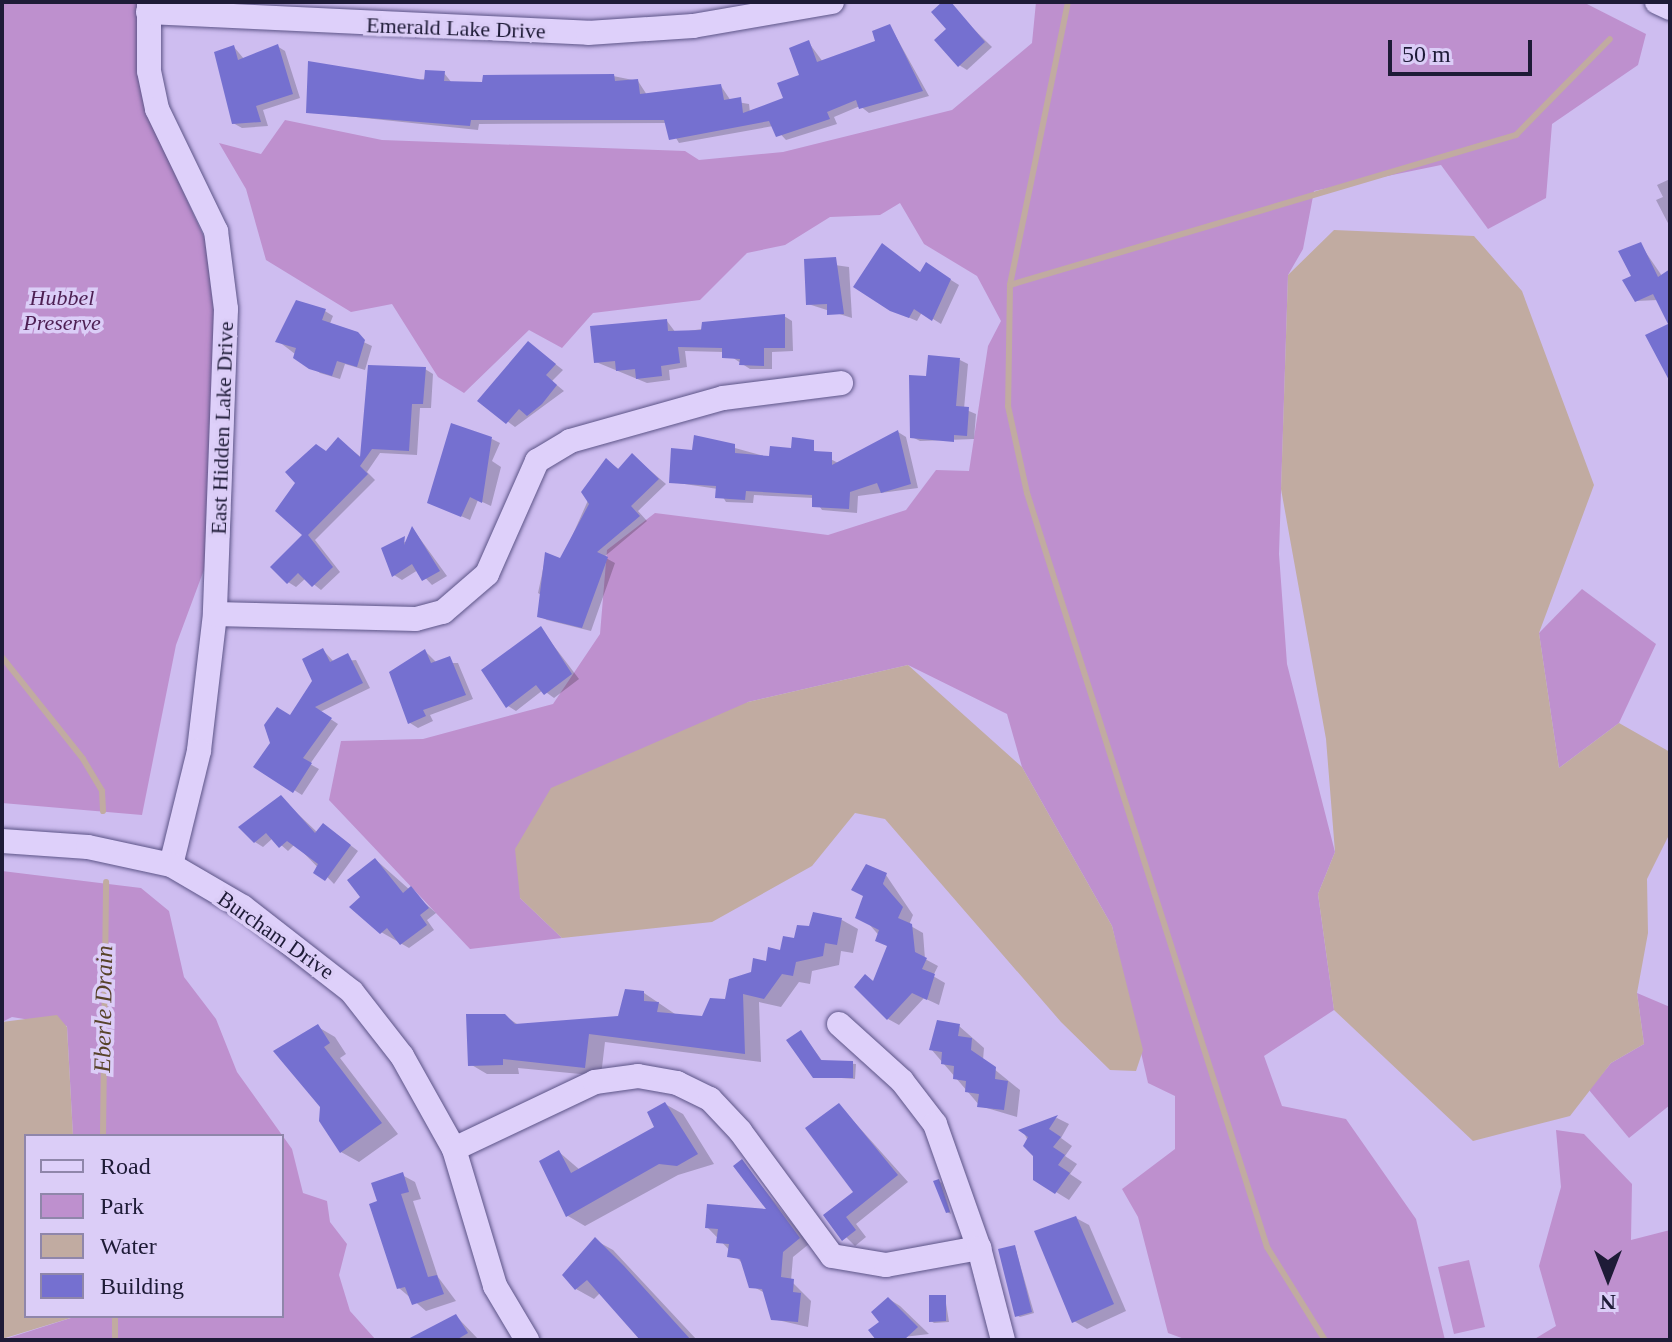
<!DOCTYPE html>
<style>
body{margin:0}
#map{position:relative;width:1672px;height:1342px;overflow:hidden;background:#cebdf0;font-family:Georgia,serif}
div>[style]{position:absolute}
.green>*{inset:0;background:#be90ce}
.water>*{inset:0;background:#c1aba1}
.shadow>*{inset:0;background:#0003}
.stream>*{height:6px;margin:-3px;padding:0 3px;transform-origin:3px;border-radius:3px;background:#c1aba1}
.building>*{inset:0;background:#7570d0}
.roads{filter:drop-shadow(0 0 2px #5d5588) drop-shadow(0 0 2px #5d5588)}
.minor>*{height:24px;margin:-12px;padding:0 12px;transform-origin:12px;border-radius:12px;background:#ded0fa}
span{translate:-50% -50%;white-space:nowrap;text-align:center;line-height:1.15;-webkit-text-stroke:7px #dbcdf7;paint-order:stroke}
.street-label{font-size:22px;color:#1e1b37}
.park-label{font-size:22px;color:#4e2054;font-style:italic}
.water-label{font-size:24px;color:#574329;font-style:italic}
.frame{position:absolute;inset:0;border:4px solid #1e1b37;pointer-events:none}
.legend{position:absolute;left:24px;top:1134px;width:260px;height:184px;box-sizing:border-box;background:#dbcdf7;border:2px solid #8f86aa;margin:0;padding:10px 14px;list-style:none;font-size:24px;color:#1e1b37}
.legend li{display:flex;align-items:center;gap:16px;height:40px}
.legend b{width:40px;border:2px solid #8f86aa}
.north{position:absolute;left:1568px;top:1238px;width:80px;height:80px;-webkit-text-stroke:6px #dbcdf7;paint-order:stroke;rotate:180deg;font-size:22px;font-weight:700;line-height:32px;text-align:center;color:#1e1b37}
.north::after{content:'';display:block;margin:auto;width:28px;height:36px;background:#1e1b37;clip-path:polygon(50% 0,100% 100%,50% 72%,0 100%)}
.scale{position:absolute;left:1388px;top:40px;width:144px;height:36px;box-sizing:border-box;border:4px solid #1e1b37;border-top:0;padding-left:10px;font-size:24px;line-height:28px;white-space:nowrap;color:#1e1b37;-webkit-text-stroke:6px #dbcdf7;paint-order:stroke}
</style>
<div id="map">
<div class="green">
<div style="clip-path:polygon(2px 2px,137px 2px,139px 77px,154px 129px,205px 239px,215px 321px,205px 567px,176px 645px,142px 815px,2px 803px)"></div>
<div style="clip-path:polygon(1036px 2px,1583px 2px,1646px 34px,1638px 65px,1552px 124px,1546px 198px,1488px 229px,1441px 165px,1314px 191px,1303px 249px,1288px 275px,1279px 554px,1287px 664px,1335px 852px,1318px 894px,1334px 1010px,1264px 1056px,1282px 1106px,1346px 1119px,1416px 1219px,1445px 1340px,1187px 1340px,1168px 1333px,1138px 1217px,1122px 1189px,1175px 1149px,1175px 1096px,1148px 1083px,1112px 926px,1022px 767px,1007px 714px,908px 665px,748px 702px,520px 898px,562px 938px,470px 949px,329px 800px,341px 741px,423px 739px,553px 704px,600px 634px,607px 550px,655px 513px,828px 535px,906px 510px,936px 470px,969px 471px,988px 346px,1001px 321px,977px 276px,924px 244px,900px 203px,880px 215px,830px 217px,785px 245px,747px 253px,700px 300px,593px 313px,562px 348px,529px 330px,464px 393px,438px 377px,392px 304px,351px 312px,266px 260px,246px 189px,219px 143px,261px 154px,285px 120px,382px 140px,685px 151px,699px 160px,783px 152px,952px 110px,1032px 43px)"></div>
<div style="clip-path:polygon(1582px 589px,1656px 644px,1619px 723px,1559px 768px,1539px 633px)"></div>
<div style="clip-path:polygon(2px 871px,141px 888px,169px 911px,184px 977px,216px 1019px,237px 1072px,292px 1149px,303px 1193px,327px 1201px,330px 1222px,347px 1244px,339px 1275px,350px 1311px,376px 1340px,2px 1340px,77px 1316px,282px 1316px,282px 1136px,73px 1136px,67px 1026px,12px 1017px,2px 1022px)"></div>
<div style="clip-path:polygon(1637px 993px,1670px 1007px,1670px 1105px,1629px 1138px,1589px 1090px,1611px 1063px,1644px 1044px)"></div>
<div style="clip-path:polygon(1556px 1130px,1584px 1134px,1632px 1184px,1631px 1240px,1670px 1230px,1670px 1340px,1533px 1340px,1556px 1326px,1539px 1266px,1561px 1187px)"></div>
<div style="clip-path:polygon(1469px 1260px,1485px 1327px,1454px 1334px,1438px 1267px)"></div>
</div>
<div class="water">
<div style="clip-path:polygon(1334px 230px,1474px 236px,1522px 291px,1594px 485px,1539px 633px,1559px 768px,1619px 723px,1670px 752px,1670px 833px,1647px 879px,1648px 933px,1637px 993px,1644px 1044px,1611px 1063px,1570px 1116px,1473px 1141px,1334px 1010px,1318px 894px,1335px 852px,1326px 739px,1281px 489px,1288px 275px)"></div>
<div style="clip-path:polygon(908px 665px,1022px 767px,1112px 926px,1143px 1050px,1136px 1071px,1110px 1070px,1061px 1022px,885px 819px,855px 813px,812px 866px,712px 922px,562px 938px,520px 898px,515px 849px,551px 788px,748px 702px)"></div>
<div style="clip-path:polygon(57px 1015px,67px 1027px,73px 1136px,26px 1136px,26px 1316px,77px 1316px,2px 1339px,2px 1022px)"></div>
</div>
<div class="shadow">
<div style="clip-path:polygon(946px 2px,992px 47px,967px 70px,959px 65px)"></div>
<div style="clip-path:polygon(890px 26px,929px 96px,869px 113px,860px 106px,834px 117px,837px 124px,786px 140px,773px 126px,679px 143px,667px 123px,479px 124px,478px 130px,308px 112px,444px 73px,452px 83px,484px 85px,613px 76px,638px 81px,647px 95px,721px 86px,731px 101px,749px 104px,750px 113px,785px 99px,802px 76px,809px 43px,823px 62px,878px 42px)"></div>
<div style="clip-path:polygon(277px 46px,285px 51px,300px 98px,263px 110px,268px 126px,242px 128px,233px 123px,234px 47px,244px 59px)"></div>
<div style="clip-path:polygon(1670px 179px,1670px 227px,1656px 200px,1663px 197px,1657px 185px)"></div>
<div style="clip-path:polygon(1640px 244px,1662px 276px,1670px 272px,1670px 322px,1658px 300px,1636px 301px)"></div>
<div style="clip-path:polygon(806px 261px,849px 267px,852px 318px,808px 304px)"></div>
<div style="clip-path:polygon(927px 265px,959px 285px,941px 324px,922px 312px,917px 321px,891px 310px)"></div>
<div style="clip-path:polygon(325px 311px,333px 316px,329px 326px,372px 346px,365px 370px,345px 364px,340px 379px,320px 373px,278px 341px)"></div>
<div style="clip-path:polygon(784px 316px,792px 321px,793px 351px,772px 352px,772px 369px,750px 369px,724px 352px,685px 351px,687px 367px,669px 370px,670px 380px,647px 383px,596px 362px,667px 321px,676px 333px)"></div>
<div style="clip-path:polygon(536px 349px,563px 370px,552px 381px,564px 391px,515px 427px,480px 401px)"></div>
<div style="clip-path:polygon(960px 360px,968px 364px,964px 409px,976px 414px,974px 439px,920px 441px,912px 437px,927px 378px)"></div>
<div style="clip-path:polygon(425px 369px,433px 374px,431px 408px,420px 408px,417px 455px,380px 453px,367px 472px,375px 480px,315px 540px,340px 572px,321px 590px,306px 578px,296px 587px,288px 582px,328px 453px,339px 440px,362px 458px)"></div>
<div style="clip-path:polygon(898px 432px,906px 437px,918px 488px,858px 496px,857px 513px,822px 510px,814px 498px,754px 495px,753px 503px,726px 502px,718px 489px,671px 482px,694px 452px,695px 437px,771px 458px,792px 450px,794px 440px,840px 464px)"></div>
<div style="clip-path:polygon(492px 439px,500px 443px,492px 461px,501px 467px,491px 506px,478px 500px,470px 520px,438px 506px)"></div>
<div style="clip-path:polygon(633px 456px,666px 484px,638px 511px,647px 521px,604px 557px,615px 563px,591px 631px,547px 620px,539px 616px,546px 598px,538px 593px,546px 555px,561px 561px,606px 460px,620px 470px)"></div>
<div style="clip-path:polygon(413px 529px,447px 576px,432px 585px,418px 570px,402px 580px,394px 575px,383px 549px,408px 541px)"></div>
<div style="clip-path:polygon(541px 629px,579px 679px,554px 698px,543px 690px,516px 711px,508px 706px)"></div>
<div style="clip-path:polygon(323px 650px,334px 662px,356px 660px,370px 688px,320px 712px,338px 724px,310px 764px,319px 769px,302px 795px,256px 766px,314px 682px)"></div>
<div style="clip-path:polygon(425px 651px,437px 663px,458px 663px,473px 699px,430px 715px,433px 721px,418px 728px,410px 723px)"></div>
<div style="clip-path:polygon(281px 798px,318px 833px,331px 830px,358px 851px,334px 884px,295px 844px,288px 851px,273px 838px,263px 847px,255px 842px)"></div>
<div style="clip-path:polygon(376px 860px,436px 913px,427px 920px,434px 930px,409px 948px,381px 932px,363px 897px)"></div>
<div style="clip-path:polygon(886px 875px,913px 915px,909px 925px,923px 933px,925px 959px,938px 966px,933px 976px,945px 983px,939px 1005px,924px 998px,899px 1025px,888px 1019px,866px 977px,875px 982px,889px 947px,869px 924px)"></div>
<div style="clip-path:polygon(842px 920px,858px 929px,853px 953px,841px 951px,839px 965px,812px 971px,810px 984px,799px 982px,781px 1007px,759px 1002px,761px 1062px,605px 1042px,601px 1076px,518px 1068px,519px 1074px,487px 1074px,470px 1064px,505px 1016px,520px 1026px,619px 1018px,644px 993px,675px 1014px,703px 1018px,811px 929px)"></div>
<div style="clip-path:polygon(959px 1026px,984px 1048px,983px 1060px,1020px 1090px,1017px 1117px,980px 1106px,931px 1049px)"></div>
<div style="clip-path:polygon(318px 1027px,335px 1037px,346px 1054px,340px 1058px,398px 1134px,359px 1162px,341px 1152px)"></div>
<div style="clip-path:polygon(801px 1032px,823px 1062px,856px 1064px,855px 1079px,814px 1076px)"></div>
<div style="clip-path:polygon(665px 1104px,683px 1114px,714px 1164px,678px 1175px,585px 1226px,568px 1216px,559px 1152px,580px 1170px,657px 1127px)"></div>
<div style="clip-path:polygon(840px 1106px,908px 1182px,856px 1224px,866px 1237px,855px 1246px,825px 1216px,855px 1193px)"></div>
<div style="clip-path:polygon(1057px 1118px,1069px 1124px,1061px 1138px,1072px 1146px,1065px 1156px,1077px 1164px,1070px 1174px,1082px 1182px,1069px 1200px,1035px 1179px,1035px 1155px,1023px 1131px)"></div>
<div style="clip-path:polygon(742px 1162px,809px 1244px,793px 1257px,791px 1281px,811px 1301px,808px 1327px,773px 1319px,765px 1293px,752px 1286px,742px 1263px,707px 1227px,770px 1211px)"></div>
<div style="clip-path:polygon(402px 1175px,415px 1182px,421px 1199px,413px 1201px,438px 1277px,456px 1301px,426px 1311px,399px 1288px,380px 1202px)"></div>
<div style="clip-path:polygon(938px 1181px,942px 1183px,951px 1214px,947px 1212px)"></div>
<div style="clip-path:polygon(1076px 1218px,1089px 1225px,1126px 1311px,1087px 1329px,1074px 1321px)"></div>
<div style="clip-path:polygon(595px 1240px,613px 1250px,697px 1340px,642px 1340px,601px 1292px,594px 1299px,576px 1289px)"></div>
<div style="clip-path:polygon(1015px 1247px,1034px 1313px,1020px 1317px,1016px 1315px)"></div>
<div style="clip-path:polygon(945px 1297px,949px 1322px,934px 1323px,931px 1321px)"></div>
<div style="clip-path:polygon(889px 1299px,900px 1306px,929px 1334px,878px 1340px)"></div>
<div style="clip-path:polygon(456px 1316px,479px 1340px,414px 1340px)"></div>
</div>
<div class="stream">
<div style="left:1068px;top:2px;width:289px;rotate:101.6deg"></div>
<div style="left:1010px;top:285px;width:121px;rotate:90.9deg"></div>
<div style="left:1008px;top:406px;width:89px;rotate:77.7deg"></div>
<div style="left:1027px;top:493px;width:791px;rotate:72.34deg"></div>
<div style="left:1267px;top:1247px;width:110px;rotate:58.1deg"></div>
<div style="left:1010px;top:285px;width:528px;rotate:-16.51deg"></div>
<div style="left:1516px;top:135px;width:134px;rotate:-45.6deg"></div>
<div style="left:2px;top:657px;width:130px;rotate:51.5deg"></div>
<div style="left:83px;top:759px;width:37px;rotate:59deg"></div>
<div style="left:102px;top:791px;width:20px;rotate:87deg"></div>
<div style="left:103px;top:1136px;width:254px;rotate:-89.3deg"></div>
<div style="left:115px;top:1340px;width:24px;rotate:-90deg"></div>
</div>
<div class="building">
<div style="clip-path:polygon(942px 2px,951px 2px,985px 42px,958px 67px,934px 40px,946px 29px,931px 12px)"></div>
<div style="clip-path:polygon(890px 24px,923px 91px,859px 109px,856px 100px,827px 112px,830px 119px,776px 137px,769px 121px,669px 140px,664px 120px,471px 120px,470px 126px,306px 113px,308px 61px,424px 80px,425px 70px,445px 71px,444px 81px,482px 82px,483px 75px,614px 74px,615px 81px,638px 79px,640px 94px,721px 84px,724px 100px,741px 97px,743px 113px,783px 98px,777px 83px,799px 75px,789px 48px,809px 40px,817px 62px,875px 41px,872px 31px)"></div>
<div style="clip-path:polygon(278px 44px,293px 94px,256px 106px,261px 122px,232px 124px,214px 52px,234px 45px,238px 60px)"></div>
<div style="clip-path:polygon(1641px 242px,1658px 277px,1670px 269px,1670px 382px,1645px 335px,1668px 324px,1653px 294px,1635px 302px,1622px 280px,1631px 276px,1618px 251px)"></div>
<div style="clip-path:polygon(882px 243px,920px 272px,926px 262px,951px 279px,932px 321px,914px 309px,909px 318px,890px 311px,853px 287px)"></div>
<div style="clip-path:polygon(836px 257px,844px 314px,827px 315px,827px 304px,806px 305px,804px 259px)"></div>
<div style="clip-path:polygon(296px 300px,326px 309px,322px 320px,358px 332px,365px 340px,357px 367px,337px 361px,332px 376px,309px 369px,293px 358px,296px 348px,275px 342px)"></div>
<div style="clip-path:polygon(785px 314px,785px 348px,764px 348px,764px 366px,739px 365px,740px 359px,722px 358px,722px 348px,678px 347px,680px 363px,661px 366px,662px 376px,636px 379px,635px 369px,616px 371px,615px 361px,594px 363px,590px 326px,667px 319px,668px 331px,701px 330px,702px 322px)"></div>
<div style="clip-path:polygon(528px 341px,556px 364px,546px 375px,557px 385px,542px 404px,527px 416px,519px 409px,506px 424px,477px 401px)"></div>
<div style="clip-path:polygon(928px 355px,960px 358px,956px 406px,969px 407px,967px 436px,954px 435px,954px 442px,910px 438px,909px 375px,926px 376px)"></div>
<div style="clip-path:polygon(368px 365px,426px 367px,423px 404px,412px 404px,409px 451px,372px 449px,360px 466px,368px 474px,308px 535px,333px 567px,312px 587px,298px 573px,287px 584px,270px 567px,302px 535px,275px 511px,295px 483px,285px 472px,316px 444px,326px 451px,338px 437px,360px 457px)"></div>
<div style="clip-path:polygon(451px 423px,492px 437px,482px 503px,470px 497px,461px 517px,427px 503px)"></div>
<div style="clip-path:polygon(898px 430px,911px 484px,881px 493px,877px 483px,850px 492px,849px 509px,812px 507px,812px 495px,746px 491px,745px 500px,715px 498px,716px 486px,669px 483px,671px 448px,692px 450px,694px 435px,735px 444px,735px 453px,769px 456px,770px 446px,791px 448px,792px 437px,814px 440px,814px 451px,832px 452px,832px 465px)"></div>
<div style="clip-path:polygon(632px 453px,659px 479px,631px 506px,640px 516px,597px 552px,608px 557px,582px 628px,537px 617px,545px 552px,560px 558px,589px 504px,581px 492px,606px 458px,618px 469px)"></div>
<div style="clip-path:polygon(412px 526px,440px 571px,422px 581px,412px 564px,392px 577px,381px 548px,405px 536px,404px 545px)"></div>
<div style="clip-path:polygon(541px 626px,572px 674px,544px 695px,536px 685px,506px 708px,481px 670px)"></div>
<div style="clip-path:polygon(323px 648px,330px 662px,348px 653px,363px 683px,315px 707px,332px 718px,303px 758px,312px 763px,293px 793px,253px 767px,270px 743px,264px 725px,277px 707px,290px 715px,312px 681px,302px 659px)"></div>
<div style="clip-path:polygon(425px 649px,431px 663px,450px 656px,466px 695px,423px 710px,426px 716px,408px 724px,389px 672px)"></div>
<div style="clip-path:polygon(281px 795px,315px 833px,323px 823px,351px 845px,325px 881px,313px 873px,318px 864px,287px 841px,279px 848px,266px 833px,254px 843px,238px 827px)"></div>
<div style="clip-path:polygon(375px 858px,403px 893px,411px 886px,429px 908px,420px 915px,427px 925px,400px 945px,387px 928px,380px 934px,349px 907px,360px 897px,347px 880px)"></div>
<div style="clip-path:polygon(866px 864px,887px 873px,883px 884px,903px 907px,898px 918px,912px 924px,915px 952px,927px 958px,922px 969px,935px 974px,927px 1000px,912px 993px,887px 1020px,854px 987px,865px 974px,873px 981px,887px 946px,875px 941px,879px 930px,855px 918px,863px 896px,851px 890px)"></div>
<div style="clip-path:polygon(813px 912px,842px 918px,837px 945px,825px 943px,823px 956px,796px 962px,793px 976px,782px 974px,764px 999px,743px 994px,745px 1054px,589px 1034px,585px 1068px,503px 1059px,503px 1065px,468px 1066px,466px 1014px,505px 1014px,515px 1024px,618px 1016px,625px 989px,644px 991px,644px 1001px,659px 1002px,657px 1012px,702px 1016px,710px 998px,725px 999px,729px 979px,751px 972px,753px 958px,766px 961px,768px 947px,780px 950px,783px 936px,794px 938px,797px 925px,809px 926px)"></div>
<div style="clip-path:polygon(937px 1020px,960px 1024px,958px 1036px,972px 1038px,971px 1050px,996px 1067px,995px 1079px,1008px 1081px,1004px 1110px,977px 1107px,979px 1094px,965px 1092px,966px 1081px,953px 1079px,954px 1066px,941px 1064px,942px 1052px,929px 1050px)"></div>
<div style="clip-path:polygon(318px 1024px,330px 1043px,324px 1047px,382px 1123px,340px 1153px,319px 1121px,320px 1107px,273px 1051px)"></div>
<div style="clip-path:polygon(801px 1030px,821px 1060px,853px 1061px,853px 1078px,813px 1078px,786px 1040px)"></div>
<div style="clip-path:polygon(665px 1102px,698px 1154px,677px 1166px,659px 1164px,566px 1217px,539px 1161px,559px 1150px,571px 1173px,654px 1127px,647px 1112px)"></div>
<div style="clip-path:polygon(839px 1103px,898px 1175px,846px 1217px,856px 1230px,842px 1241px,823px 1215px,853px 1192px,805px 1128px)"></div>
<div style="clip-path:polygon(1058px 1115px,1049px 1129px,1061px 1137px,1053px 1147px,1065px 1155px,1058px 1165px,1070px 1173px,1055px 1194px,1033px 1180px,1033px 1156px,1023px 1146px,1028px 1137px,1018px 1130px)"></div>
<div style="clip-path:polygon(742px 1159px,800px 1238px,783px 1252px,781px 1277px,794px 1279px,793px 1292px,801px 1293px,798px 1322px,771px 1320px,762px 1289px,749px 1288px,740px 1259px,727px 1257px,729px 1244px,716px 1243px,718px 1229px,705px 1228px,707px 1204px,766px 1209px,733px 1166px)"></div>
<div style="clip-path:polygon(403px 1172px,409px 1192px,401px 1194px,428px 1277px,437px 1275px,444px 1294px,412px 1305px,405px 1287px,397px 1289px,369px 1204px,377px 1201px,371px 1183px)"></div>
<div style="clip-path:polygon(939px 1179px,950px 1212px,946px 1213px,933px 1181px)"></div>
<div style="clip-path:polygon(1076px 1216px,1114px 1304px,1072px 1323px,1034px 1231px)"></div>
<div style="clip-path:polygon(595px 1237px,624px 1266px,691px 1340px,640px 1340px,587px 1280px,575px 1290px,562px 1275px)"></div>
<div style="clip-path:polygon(1015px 1245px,1032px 1312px,1015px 1317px,998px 1249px)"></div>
<div style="clip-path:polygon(929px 1295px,946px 1295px,946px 1321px,929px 1322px)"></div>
<div style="clip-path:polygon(888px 1297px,918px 1327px,904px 1340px,876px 1340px,868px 1330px,879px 1322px,871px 1312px)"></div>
<div style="clip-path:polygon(456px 1314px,468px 1333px,456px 1340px,406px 1340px)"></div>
</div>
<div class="roads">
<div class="minor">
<div style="left:149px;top:2px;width:69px;rotate:90deg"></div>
<div style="left:149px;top:71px;width:39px;rotate:78deg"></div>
<div style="left:157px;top:109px;width:136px;rotate:64.2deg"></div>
<div style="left:216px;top:231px;width:79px;rotate:82.7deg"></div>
<div style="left:226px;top:309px;width:305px;rotate:92.1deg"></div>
<div style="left:215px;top:614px;width:138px;rotate:96.7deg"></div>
<div style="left:199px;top:751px;width:117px;rotate:103.8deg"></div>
<div style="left:1657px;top:2px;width:14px;rotate:25deg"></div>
<div style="left:148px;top:12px;width:441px;rotate:2.7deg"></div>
<div style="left:588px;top:33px;width:105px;rotate:-3.8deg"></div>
<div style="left:693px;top:26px;width:141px;rotate:-9.8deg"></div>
<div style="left:215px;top:614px;width:201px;rotate:1.4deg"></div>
<div style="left:416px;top:619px;width:28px;rotate:-15deg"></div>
<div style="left:443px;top:612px;width:58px;rotate:-40.8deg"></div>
<div style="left:487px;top:574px;width:124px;rotate:-66.1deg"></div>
<div style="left:537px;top:461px;width:39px;rotate:-31deg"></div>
<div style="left:570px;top:441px;width:159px;rotate:-15.7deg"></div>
<div style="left:723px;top:398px;width:119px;rotate:-7.2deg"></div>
<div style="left:2px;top:841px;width:86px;rotate:4deg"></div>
<div style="left:88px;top:847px;width:85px;rotate:12.2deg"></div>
<div style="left:171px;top:865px;width:83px;rotate:30.3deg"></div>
<div style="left:243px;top:907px;width:138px;rotate:37.9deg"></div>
<div style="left:352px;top:992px;width:81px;rotate:52deg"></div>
<div style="left:402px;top:1056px;width:107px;rotate:60.8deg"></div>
<div style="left:454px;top:1149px;width:143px;rotate:73.3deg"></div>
<div style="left:495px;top:1286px;width:63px;rotate:59.3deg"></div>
<div style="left:839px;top:1024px;width:85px;rotate:42.1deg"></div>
<div style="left:902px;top:1081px;width:54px;rotate:52.5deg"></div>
<div style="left:935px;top:1124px;width:132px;rotate:70.5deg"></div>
<div style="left:454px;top:1149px;width:156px;rotate:-25.4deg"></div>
<div style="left:595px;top:1082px;width:43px;rotate:-7.9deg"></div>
<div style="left:638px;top:1076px;width:40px;rotate:10deg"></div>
<div style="left:677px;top:1083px;width:37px;rotate:26deg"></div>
<div style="left:710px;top:1099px;width:44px;rotate:46.8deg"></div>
<div style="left:740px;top:1131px;width:155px;rotate:53.6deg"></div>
<div style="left:832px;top:1256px;width:55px;rotate:9.5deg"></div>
<div style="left:886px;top:1265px;width:95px;rotate:-10.4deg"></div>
<div style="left:979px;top:1248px;width:95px;rotate:75.4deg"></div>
</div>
</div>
<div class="street-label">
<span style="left:456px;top:28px;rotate:2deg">Emerald Lake Drive</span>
<span style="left:222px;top:428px;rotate:-88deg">East Hidden Lake Drive</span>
<span style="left:276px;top:935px;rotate:35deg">Burcham Drive</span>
</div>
<div class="park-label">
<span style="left:62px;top:310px">Hubbel<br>Preserve</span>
</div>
<div class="water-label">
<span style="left:104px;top:1009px;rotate:-89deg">Eberle Drain</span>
</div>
<div class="frame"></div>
<ul class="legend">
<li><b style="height:10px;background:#ded0fa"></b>Road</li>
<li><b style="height:22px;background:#be90ce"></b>Park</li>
<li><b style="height:22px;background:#c1aba1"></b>Water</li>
<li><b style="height:22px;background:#7570d0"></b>Building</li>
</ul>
<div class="north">N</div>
<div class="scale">50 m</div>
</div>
